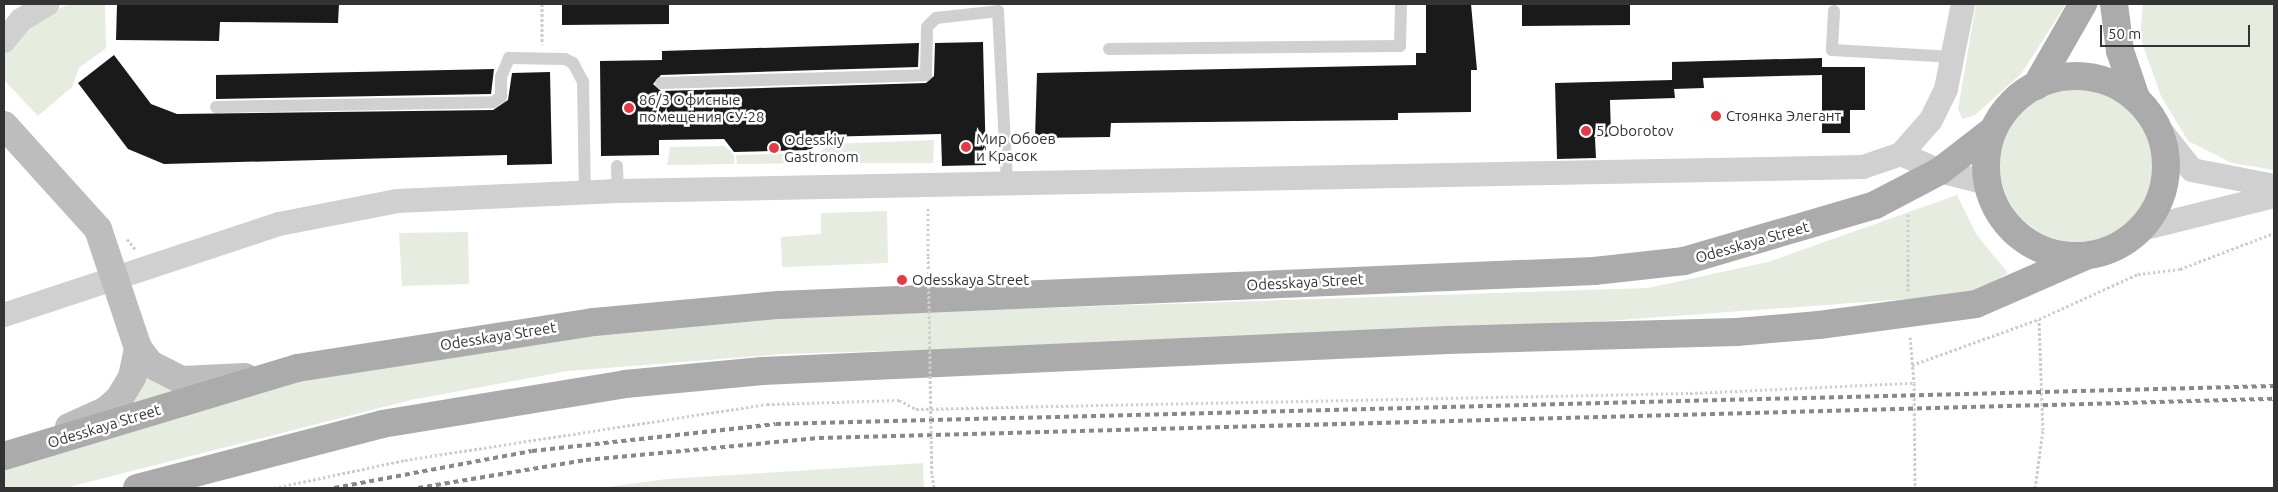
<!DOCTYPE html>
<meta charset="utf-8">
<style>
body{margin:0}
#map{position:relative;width:2278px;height:492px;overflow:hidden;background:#fff;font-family:Ubuntu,sans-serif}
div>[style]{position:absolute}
.green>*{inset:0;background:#e6ecdf}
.round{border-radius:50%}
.building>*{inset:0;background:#1a1a1a}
.path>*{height:3px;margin-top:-1.5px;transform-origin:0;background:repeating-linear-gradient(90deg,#cdcdcd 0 2.5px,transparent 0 5px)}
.lane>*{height:12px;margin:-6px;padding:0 6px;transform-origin:6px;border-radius:6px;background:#d0d0d0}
.street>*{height:24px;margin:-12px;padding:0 12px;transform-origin:12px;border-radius:12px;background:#d0d0d0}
.secondary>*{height:28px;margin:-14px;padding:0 14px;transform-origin:14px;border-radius:14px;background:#bdbdbd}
.primary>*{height:28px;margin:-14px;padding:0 14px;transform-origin:14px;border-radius:14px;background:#ababab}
.primary>.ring{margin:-14px;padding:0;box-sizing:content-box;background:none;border:28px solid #ababab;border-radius:50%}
.rail>*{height:4px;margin-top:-2px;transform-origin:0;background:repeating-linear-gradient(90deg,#888 0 5px,transparent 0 9px)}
.path-bridge>*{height:3px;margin-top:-1.5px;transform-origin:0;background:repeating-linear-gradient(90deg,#cdcdcd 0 2.5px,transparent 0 5px)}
.dots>*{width:14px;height:14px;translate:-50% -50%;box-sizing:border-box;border:2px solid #fff;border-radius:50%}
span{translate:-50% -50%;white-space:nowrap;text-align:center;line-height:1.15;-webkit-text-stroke:5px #fff;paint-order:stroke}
.poi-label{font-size:15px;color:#333}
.left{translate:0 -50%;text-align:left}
.street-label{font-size:15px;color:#333}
.frame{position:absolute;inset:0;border:5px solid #333;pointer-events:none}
.scale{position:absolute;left:2100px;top:25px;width:150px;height:22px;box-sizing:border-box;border:2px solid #333;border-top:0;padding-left:6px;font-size:15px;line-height:18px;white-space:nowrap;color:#333;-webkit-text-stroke:4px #fff;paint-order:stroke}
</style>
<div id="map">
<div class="green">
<div style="clip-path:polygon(69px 4px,105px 4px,106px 48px,79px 68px,72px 87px,38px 116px,4px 80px,4px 53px,39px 18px)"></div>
<div style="clip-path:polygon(1976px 4px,2066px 4px,2021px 74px,1975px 115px,1962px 119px,1958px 109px)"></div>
<div style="clip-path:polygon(2143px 4px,2274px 4px,2274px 170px,2232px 163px,2188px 141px,2161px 96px,2140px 37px)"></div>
<div class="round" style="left:2000px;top:88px;width:154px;height:154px"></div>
<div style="clip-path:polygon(934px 140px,933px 163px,819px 163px,819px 153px,830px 144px)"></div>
<div style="clip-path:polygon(725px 146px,734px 155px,734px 164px,667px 165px,670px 147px)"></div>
<div style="clip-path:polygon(815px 153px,816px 163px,737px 164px,736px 155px)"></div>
<div style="clip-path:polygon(1957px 195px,1976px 234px,2008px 273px,1974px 294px,1417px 335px,783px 354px,568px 371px,411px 400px,65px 488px,4px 488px,4px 466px,304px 375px,716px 319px,1648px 288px,1768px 262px)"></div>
<div style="clip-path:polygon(887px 211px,888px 263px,782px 267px,781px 237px,821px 234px,821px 213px)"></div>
<div style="clip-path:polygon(468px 232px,469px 284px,402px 286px,399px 233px)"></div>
<div style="clip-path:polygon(144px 376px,178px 394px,125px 411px)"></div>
<div style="clip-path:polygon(923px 463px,924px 488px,600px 488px,667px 479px)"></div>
</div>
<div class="building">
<div style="clip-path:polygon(117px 4px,339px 4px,338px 23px,220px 22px,219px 41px,116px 40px)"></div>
<div style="clip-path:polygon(562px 4px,669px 4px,669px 24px,562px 25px)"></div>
<div style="clip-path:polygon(1426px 4px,1471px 4px,1477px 70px,1471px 70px,1471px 112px,1398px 113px,1398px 120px,1111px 123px,1110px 137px,1035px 138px,1037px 73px,1416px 65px,1416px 53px,1426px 53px)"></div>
<div style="clip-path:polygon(1522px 4px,1630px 4px,1630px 25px,1522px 26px)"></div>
<div style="clip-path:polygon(983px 42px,986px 165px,942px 166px,941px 134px,820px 137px,811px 150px,734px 152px,724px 139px,659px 140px,659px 155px,601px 156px,600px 61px,662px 60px,662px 51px,919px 43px,918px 67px,661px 75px,653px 84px,661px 91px,926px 83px,934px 76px,935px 43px)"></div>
<div style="clip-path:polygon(114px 55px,151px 104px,177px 114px,493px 110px,508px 100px,512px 73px,550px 72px,552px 164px,507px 165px,507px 155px,164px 164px,128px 149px,78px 83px)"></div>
<div style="clip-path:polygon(1822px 58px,1822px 67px,1865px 67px,1865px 110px,1850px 110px,1850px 133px,1822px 133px,1822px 75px,1703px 78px,1704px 88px,1674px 89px,1675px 98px,1610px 100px,1611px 136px,1595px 138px,1596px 158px,1557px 159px,1555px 83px,1672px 80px,1672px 62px)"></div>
<div style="clip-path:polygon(494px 69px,491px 94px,216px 99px,216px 75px)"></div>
</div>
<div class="path">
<div style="left:542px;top:4px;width:40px;rotate:90deg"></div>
<div style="left:1908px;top:214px;width:77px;rotate:90deg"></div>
<div style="left:127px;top:239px;width:14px;rotate:51deg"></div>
<div style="left:928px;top:256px;width:50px;rotate:-90deg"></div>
<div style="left:1910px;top:337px;width:46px;rotate:85deg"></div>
<div style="left:1912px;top:365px;width:135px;rotate:-19.9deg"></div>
<div style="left:2039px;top:319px;width:109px;rotate:-24.4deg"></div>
<div style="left:2138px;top:274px;width:42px;rotate:-6.8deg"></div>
<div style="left:2180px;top:269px;width:101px;rotate:-21deg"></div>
<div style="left:932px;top:475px;width:13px;rotate:81deg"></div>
<div style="left:274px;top:488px;width:134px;rotate:-12.1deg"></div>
<div style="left:405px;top:460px;width:366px;rotate:-8.8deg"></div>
<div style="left:767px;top:404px;width:132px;rotate:-1.7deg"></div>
<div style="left:899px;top:400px;width:19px;rotate:28deg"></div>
<div style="left:916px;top:409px;width:45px;rotate:-1.3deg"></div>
<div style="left:961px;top:408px;width:729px;rotate:-1.18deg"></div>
<div style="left:1690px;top:393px;width:224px;rotate:-2.6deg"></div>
<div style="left:1914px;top:383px;width:105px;rotate:89.5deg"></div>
<div style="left:1431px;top:488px;width:82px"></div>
<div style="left:2035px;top:488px;width:59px;rotate:-82.1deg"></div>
<div style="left:2043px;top:430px;width:111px;rotate:-92.1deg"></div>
</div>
<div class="lane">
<div style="left:1834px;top:11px;width:39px;rotate:93deg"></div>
<div style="left:1832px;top:50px;width:122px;rotate:3.3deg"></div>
<div style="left:1109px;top:49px;width:291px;rotate:-0.6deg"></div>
<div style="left:1400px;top:46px;width:42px;rotate:-88.6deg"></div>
<div style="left:661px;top:83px;width:265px;rotate:-1.7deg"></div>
<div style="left:926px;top:75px;width:48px;rotate:-88.8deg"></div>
<div style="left:927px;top:27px;width:13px;rotate:-45deg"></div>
<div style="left:936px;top:18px;width:62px;rotate:-6.4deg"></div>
<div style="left:998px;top:11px;width:173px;rotate:87deg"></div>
<div style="left:216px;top:107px;width:277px;rotate:-1deg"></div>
<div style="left:493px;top:102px;width:9px;rotate:-32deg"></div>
<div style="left:501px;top:97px;width:20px;rotate:-90deg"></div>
<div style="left:501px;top:77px;width:21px;rotate:-67deg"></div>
<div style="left:509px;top:58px;width:56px;rotate:1deg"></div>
<div style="left:565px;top:59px;width:9px;rotate:27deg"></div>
<div style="left:573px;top:63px;width:21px;rotate:62deg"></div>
<div style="left:583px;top:82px;width:111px;rotate:89deg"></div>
<div style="left:617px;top:166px;width:25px;rotate:88deg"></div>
</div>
<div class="street">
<div style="left:4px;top:41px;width:27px;rotate:-51deg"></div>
<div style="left:21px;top:20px;width:31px;rotate:-31deg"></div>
<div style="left:2158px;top:127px;width:55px;rotate:51.7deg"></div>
<div style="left:2192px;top:170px;width:84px;rotate:11deg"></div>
<div style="left:1901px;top:154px;width:43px;rotate:23.6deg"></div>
<div style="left:1940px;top:171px;width:49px;rotate:14.3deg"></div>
<div style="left:2141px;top:229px;width:137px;rotate:-13.9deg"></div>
<div style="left:4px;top:315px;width:290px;rotate:-18.3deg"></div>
<div style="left:279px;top:224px;width:120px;rotate:-11deg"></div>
<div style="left:397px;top:201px;width:221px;rotate:-2.6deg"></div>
<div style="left:618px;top:191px;width:1245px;rotate:-1.1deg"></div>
<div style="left:1863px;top:167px;width:40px;rotate:-18.9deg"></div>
<div style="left:1901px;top:154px;width:45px;rotate:-48.6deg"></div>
<div style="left:1931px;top:120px;width:34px;rotate:-64deg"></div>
<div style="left:1946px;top:89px;width:87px;rotate:-78.7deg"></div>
</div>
<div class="secondary">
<div style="left:4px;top:125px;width:140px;rotate:47.9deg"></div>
<div style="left:98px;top:229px;width:126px;rotate:71.4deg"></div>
<div style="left:138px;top:348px;width:20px;rotate:53deg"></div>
<div style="left:150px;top:364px;width:36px;rotate:27deg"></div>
<div style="left:182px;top:380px;width:63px;rotate:-2.7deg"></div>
<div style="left:69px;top:427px;width:39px;rotate:-24deg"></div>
<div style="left:105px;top:411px;width:18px;rotate:-41deg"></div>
<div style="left:119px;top:399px;width:26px;rotate:-59deg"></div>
<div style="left:132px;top:377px;width:30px;rotate:-78deg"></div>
</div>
<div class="primary">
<div style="left:2114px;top:4px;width:47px;rotate:82.7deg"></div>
<div style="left:2120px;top:51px;width:50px;rotate:71.2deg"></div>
<div class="ring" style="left:1986px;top:76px;width:152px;height:152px"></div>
<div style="left:2036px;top:86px;width:95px;rotate:-60.2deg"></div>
<div style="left:4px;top:456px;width:306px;rotate:-16.7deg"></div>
<div style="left:297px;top:368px;width:301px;rotate:-8.8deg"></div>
<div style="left:594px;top:322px;width:186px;rotate:-5.3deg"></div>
<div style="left:779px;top:305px;width:816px;rotate:-2.39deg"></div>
<div style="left:1594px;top:271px;width:91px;rotate:-6.3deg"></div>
<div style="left:1684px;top:261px;width:199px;rotate:-16.3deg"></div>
<div style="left:1875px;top:205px;width:73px;rotate:-27.6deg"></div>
<div style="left:1940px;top:171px;width:67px;rotate:-37.7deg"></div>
<div style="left:137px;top:488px;width:253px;rotate:-14.6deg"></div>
<div style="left:382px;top:424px;width:246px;rotate:-9.3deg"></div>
<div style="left:625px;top:384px;width:138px;rotate:-5.4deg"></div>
<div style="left:762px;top:371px;width:686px;rotate:-2.59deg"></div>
<div style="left:1447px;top:340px;width:290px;rotate:-1.6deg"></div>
<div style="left:1737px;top:332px;width:82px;rotate:-4.9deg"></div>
<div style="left:1819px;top:325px;width:158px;rotate:-7.6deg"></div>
<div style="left:1976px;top:304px;width:120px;rotate:-23.6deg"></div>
</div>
<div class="rail">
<div style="left:334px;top:488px;width:201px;rotate:-10.6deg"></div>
<div style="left:532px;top:451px;width:245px;rotate:-6.3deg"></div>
<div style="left:776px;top:424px;width:1498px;rotate:-1.45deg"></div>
<div style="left:418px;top:488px;width:170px;rotate:-9.5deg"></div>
<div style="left:586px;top:460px;width:234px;rotate:-5.4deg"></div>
<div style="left:819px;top:438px;width:1456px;rotate:-1.54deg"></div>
</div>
<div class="path-bridge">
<div style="left:928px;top:256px;width:219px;rotate:89deg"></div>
</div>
<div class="dots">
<div style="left:629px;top:108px;background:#e63946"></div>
<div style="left:1716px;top:116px;background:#e63946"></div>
<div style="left:1586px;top:131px;background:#e63946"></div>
<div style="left:966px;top:147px;background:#e63946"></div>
<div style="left:774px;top:148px;background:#e63946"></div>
<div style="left:902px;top:280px;background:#e63946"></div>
</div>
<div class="poi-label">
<span class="left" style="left:639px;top:108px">86/3 Офисные<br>помещения СУ-28</span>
<span class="left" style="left:1726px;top:116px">Стоянка Элегант</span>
<span class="left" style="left:1596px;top:131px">5 Oborotov</span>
<span class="left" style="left:976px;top:147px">Мир Обоев<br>и Красок</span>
<span class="left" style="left:784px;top:148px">Odesskiy<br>Gastronom</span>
<span class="left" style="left:912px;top:280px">Odesskaya Street</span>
</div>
<div class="street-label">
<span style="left:1752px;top:242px;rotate:-16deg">Odesskaya Street</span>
<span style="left:1305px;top:282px;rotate:-3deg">Odesskaya Street</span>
<span style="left:498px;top:336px;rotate:-9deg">Odesskaya Street</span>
<span style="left:104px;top:426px;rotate:-17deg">Odesskaya Street</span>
</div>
<div class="frame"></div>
<div class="scale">50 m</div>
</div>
